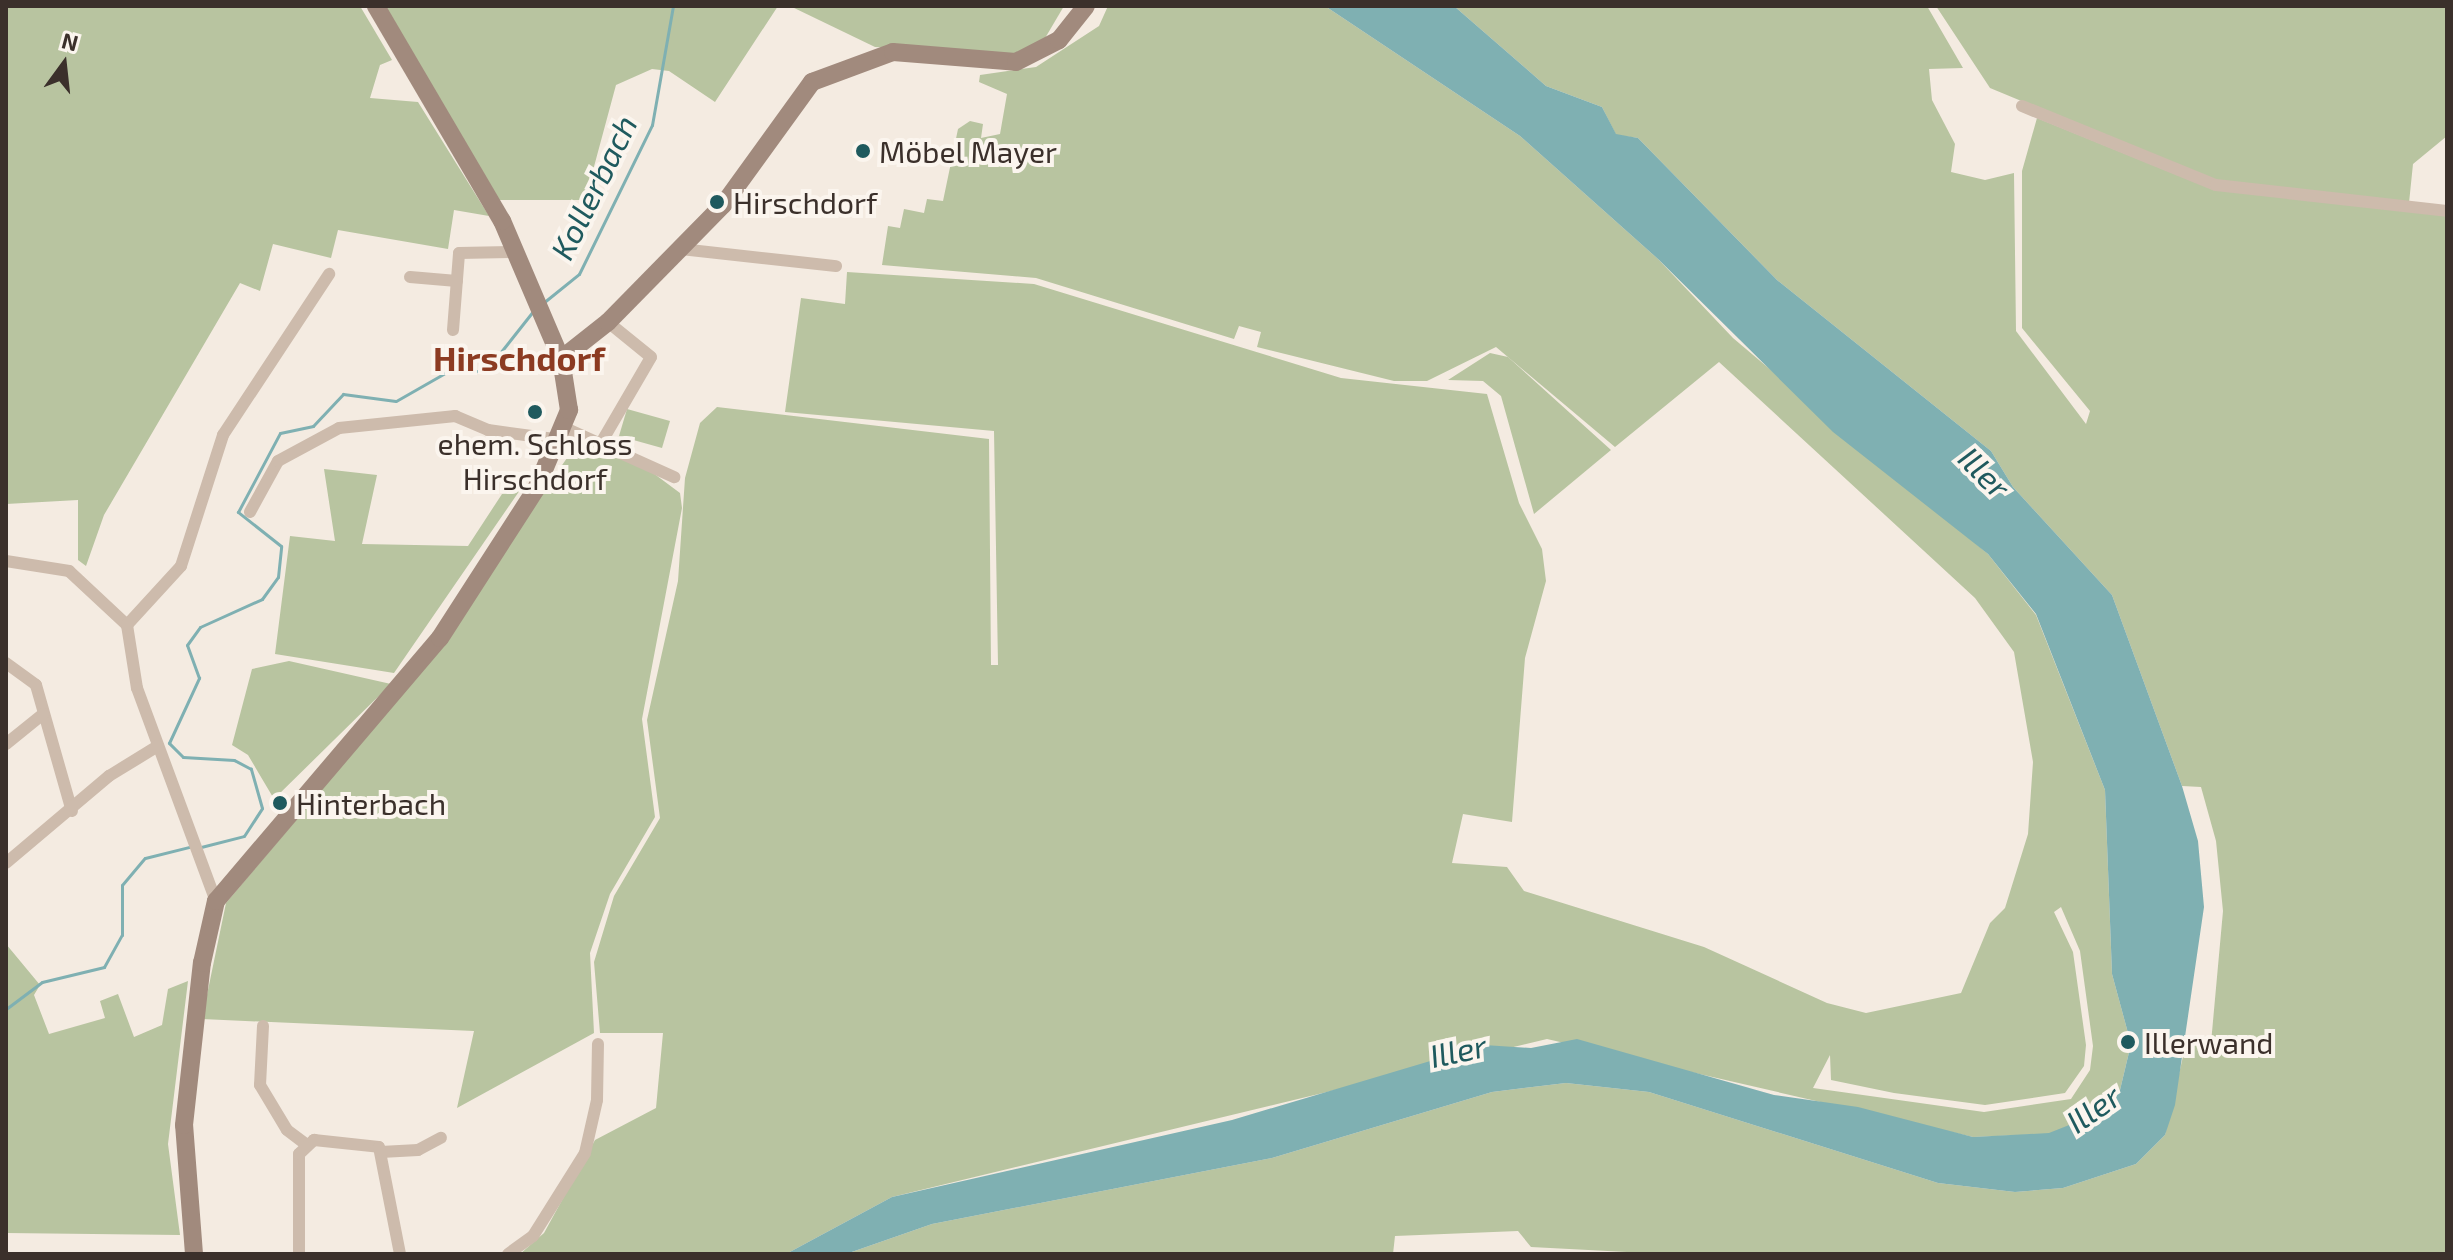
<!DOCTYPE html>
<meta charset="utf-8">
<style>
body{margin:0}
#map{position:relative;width:2453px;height:1260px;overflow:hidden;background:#f4ebe1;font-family:"Exo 2",sans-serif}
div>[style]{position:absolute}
.green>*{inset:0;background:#b8c4a0}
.water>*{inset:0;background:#7fb0b2}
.stream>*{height:3px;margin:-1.5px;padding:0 1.5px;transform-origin:1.5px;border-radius:1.5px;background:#7fb0b2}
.street>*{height:12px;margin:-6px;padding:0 6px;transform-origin:6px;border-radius:6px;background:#cdbbac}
.secondary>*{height:18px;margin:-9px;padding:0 9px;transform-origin:9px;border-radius:9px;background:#a18a7d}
.dots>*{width:22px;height:22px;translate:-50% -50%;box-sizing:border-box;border:4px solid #fbf5ee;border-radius:50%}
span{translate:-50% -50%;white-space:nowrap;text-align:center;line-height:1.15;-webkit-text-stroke:8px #fbf5ee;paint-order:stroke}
.poi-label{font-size:30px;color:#3b302b}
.left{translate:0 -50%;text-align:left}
.water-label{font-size:32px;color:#1f5a5e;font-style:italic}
.quarter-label{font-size:34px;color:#8c3b22;font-weight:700}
.frame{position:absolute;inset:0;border:8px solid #3b302b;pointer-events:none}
.north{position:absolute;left:24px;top:24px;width:80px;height:80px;-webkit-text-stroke:6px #fbf5ee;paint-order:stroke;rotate:15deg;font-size:22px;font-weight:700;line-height:32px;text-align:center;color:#3b302b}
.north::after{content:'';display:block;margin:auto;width:28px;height:36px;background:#3b302b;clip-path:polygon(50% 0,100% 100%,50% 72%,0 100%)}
</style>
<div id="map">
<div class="green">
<div style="clip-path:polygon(6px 6px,360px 6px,392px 60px,380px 65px,370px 98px,418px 102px,489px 216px,454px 210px,448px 249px,338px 230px,331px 258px,273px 244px,260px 291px,240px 283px,104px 515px,86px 566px,78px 560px,78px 500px,6px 504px)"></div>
<div style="clip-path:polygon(383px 6px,778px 6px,715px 102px,669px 71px,652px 69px,616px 85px,585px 200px,499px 200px)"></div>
<div style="clip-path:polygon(790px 6px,1064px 6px,1041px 45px,1016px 54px,875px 47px)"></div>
<div style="clip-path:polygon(evenodd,1108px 6px,1325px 6px,1520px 136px,1658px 259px,1733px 338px,1988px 554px,2036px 615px,2105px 790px,2112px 974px,2131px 1044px,2120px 1090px,2102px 1112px,2049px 1134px,1973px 1137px,1547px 1039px,892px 1197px,786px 1254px,520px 1254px,544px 1233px,595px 1140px,656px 1108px,663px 1033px,600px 1033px,594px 962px,614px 896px,660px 818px,647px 720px,678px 581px,685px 478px,700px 423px,717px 407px,989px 439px,991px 665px,998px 665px,994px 431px,785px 412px,801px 298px,845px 304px,847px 272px,1034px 284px,1341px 378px,1487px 394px,1519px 503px,1542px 549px,1546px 581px,1525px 658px,1512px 822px,1463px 814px,1452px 863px,1507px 867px,1524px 891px,1704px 947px,1827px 1003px,1866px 1013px,1961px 993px,1990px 923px,2005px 908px,2028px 834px,2033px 762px,2014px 652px,1975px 598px,1719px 362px,1615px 447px,1496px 347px,1427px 381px,1394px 381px,1257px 347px,1261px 332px,1239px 326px,1234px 339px,1036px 278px,882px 265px,888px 226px,900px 228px,904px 209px,924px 213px,927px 199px,943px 201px,958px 129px,970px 121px,983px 124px,981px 138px,1000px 134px,1007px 94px,979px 82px,980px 75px,1036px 67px,1099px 26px,1108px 6px,2061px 907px,2080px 951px,2093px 1046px,2090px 1070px,2071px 1099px,1984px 1112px,1813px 1088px,1830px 1055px,1831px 1080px,1894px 1093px,1985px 1105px,2065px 1093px,2084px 1066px,2086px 1045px,2073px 952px,2054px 912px,2061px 907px)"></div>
<div style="clip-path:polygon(1454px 6px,1927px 6px,1963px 68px,1929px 69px,1932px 100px,1955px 144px,1951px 172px,1985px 180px,2014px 173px,2016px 331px,2086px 424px,2090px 411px,2022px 328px,2022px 171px,2037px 118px,2197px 183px,2447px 215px,2447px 1254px,1665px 1254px,1531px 1247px,1518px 1231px,1395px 1236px,1393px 1254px,846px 1254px,932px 1224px,1272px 1158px,1492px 1092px,1566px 1083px,1649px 1092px,1938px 1183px,2015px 1192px,2063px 1188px,2136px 1164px,2165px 1135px,2187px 1039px,2211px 1043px,2223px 911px,2216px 841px,2201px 787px,2182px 786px,2112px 595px,2013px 487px,1991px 451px,1777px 280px,1638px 138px,1616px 135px,1602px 107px,1546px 86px)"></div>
<div style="clip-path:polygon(1936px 6px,2447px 6px,2447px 136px,2413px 164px,2409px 203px,2217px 182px,1990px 88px)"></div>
<div style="clip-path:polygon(1490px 353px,1508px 357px,1611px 450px,1534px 514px,1501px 396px,1483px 381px,1448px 380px)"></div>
<div style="clip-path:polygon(627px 409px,670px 421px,662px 448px,619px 436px)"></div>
<div style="clip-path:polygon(603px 450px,641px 464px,680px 493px,682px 508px,642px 719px,655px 817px,610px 894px,590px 953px,594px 1033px,457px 1108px,474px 1031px,202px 1019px,226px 903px,409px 686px,567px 458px)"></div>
<div style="clip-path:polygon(324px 469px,377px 475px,362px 544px,468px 546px,502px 494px,520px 490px,394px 673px,275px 654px,290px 536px,335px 541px)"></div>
<div style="clip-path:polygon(289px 661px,391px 684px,274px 799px,248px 755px,232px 745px,252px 669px)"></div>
<div style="clip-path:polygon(6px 944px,40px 985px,34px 995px,49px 1034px,105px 1018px,100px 1001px,118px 994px,134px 1037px,162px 1025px,168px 989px,188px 981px,168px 1144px,180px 1235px,6px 1233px)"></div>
</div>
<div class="water">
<div style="clip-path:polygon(1325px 6px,1454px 6px,1546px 86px,1602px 107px,1616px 134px,1638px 138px,1777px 280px,1991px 451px,2013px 487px,2112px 595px,2182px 786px,2198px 841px,2204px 907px,2175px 1105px,2165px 1135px,2136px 1164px,2063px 1188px,2015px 1192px,1938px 1183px,1649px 1092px,1566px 1083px,1492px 1092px,1272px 1158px,932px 1224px,846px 1254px,786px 1254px,892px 1197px,1232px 1120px,1484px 1045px,1531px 1048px,1577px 1039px,1774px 1095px,1858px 1107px,1973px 1137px,2049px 1133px,2102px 1112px,2120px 1090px,2131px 1044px,2112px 974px,2105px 790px,2036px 614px,1988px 554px,1833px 432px,1658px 259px,1520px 136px)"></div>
</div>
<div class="stream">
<div style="left:543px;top:303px;width:46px;rotate:-38.9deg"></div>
<div style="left:579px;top:274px;width:166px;rotate:-63.9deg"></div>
<div style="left:652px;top:125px;width:121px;rotate:-80deg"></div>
<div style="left:201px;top:847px;width:44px;rotate:-14.3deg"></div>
<div style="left:244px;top:836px;width:33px;rotate:-57deg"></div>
<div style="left:262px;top:808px;width:41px;rotate:-105.8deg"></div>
<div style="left:251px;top:769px;width:19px;rotate:-152deg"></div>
<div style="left:234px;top:760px;width:51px;rotate:-176.6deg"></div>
<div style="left:183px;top:757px;width:20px;rotate:-135deg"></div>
<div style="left:169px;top:743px;width:72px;rotate:-65.2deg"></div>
<div style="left:199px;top:678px;width:35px;rotate:-110deg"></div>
<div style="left:187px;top:645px;width:22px;rotate:-54deg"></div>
<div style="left:200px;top:627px;width:68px;rotate:-24.3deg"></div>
<div style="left:262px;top:599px;width:27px;rotate:-54deg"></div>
<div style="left:278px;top:577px;width:31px;rotate:-84deg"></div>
<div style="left:281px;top:546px;width:55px;rotate:-141.7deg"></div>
<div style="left:238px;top:512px;width:89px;rotate:-62deg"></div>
<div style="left:280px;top:433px;width:34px;rotate:-12deg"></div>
<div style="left:313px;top:426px;width:44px;rotate:-46.8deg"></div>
<div style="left:343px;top:394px;width:53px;rotate:7.5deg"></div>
<div style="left:396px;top:401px;width:64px;rotate:-29.7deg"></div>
<div style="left:452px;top:369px;width:33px;rotate:5deg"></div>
<div style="left:485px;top:372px;width:79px;rotate:-51.7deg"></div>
<div style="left:6px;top:1009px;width:45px;rotate:-36.9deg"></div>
<div style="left:42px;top:982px;width:64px;rotate:-13.6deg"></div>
<div style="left:104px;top:967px;width:37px;rotate:-61deg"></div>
<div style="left:122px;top:935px;width:50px;rotate:-90deg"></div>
<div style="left:122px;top:885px;width:35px;rotate:-50deg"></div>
<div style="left:145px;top:858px;width:49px;rotate:-14deg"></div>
</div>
<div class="street">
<div style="left:2022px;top:106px;width:209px;rotate:22.2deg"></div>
<div style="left:2216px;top:185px;width:232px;rotate:6.4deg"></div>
<div style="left:681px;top:249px;width:156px;rotate:6.3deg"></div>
<div style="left:410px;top:277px;width:47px;rotate:4.9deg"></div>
<div style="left:453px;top:330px;width:77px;rotate:-85.5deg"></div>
<div style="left:459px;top:253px;width:57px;rotate:-1deg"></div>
<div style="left:565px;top:428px;width:120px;rotate:24.2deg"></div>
<div style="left:601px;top:443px;width:99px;rotate:-59.8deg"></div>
<div style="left:651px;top:357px;width:55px;rotate:-140.9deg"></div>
<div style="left:250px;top:512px;width:58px;rotate:-61.2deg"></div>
<div style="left:278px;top:461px;width:69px;rotate:-28.4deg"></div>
<div style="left:339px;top:428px;width:117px;rotate:-5.9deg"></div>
<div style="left:455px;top:416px;width:36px;rotate:23deg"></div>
<div style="left:488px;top:430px;width:74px;rotate:7.8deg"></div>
<div style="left:6px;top:561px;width:64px;rotate:9deg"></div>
<div style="left:69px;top:571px;width:79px;rotate:43deg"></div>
<div style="left:127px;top:625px;width:64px;rotate:81deg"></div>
<div style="left:137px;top:688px;width:227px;rotate:69.7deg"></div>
<div style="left:127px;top:625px;width:80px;rotate:-47.5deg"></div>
<div style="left:181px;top:566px;width:138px;rotate:-72.2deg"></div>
<div style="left:223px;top:435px;width:193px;rotate:-56.6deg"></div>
<div style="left:6px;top:663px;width:37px;rotate:36deg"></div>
<div style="left:36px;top:685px;width:131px;rotate:74.1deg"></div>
<div style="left:6px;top:744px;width:48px;rotate:-39deg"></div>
<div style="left:6px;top:863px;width:135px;rotate:-40.2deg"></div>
<div style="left:109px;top:776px;width:57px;rotate:-31.5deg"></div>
<div style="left:263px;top:1026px;width:59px;rotate:92.9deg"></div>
<div style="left:260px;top:1085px;width:52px;rotate:59deg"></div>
<div style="left:287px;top:1130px;width:21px;rotate:37deg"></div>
<div style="left:381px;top:1152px;width:37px;rotate:-3deg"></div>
<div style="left:418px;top:1150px;width:26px;rotate:-28deg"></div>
<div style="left:299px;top:1254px;width:100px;rotate:-90deg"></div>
<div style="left:299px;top:1154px;width:21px;rotate:-43deg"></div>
<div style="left:314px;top:1140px;width:65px;rotate:6.1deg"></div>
<div style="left:379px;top:1147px;width:109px;rotate:78.9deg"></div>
<div style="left:508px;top:1254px;width:31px;rotate:-36deg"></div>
<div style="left:533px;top:1236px;width:98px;rotate:-57.9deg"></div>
<div style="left:585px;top:1153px;width:54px;rotate:-77.2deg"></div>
<div style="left:597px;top:1100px;width:56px;rotate:-89deg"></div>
</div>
<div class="secondary">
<div style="left:561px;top:359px;width:60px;rotate:-38.2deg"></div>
<div style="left:608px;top:322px;width:164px;rotate:-45.5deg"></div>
<div style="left:723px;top:205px;width:152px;rotate:-54.1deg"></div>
<div style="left:812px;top:82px;width:86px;rotate:-20.3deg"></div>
<div style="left:893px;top:52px;width:123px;rotate:4.6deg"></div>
<div style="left:1016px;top:62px;width:48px;rotate:-27.1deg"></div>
<div style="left:1059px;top:40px;width:43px;rotate:-51.5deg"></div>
<div style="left:194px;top:1254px;width:129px;rotate:-94.4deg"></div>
<div style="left:184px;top:1125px;width:163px;rotate:-83.7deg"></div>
<div style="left:202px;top:963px;width:64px;rotate:-77.3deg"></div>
<div style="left:216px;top:901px;width:345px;rotate:-49.6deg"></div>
<div style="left:440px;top:638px;width:177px;rotate:-57.2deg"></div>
<div style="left:536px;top:489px;width:86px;rotate:-67.3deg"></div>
<div style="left:569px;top:410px;width:52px;rotate:-98.9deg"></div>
<div style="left:561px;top:359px;width:150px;rotate:-113.1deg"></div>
<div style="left:502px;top:221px;width:249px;rotate:-120.4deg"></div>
</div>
<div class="dots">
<div style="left:863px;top:151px;background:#1f5a5e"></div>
<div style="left:717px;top:202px;background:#1f5a5e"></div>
<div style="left:535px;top:412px;background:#1f5a5e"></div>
<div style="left:280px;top:803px;background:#1f5a5e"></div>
<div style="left:2128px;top:1042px;background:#1f5a5e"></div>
</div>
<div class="poi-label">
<span class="left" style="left:879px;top:151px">Möbel Mayer</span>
<span class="left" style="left:733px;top:202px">Hirschdorf</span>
<span style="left:535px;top:460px">ehem. Schloss<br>Hirschdorf</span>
<span class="left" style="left:296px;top:803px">Hinterbach</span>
<span class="left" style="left:2144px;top:1042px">Illerwand</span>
</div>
<div class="water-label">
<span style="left:593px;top:187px;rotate:-64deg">Kollerbach</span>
<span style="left:1985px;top:472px;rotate:45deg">Iller</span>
<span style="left:1458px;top:1050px;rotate:-12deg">Iller</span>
<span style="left:2093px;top:1108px;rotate:-35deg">Iller</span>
</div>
<div class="quarter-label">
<span style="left:519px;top:358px">Hirschdorf</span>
</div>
<div class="frame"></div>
<div class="north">N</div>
</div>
